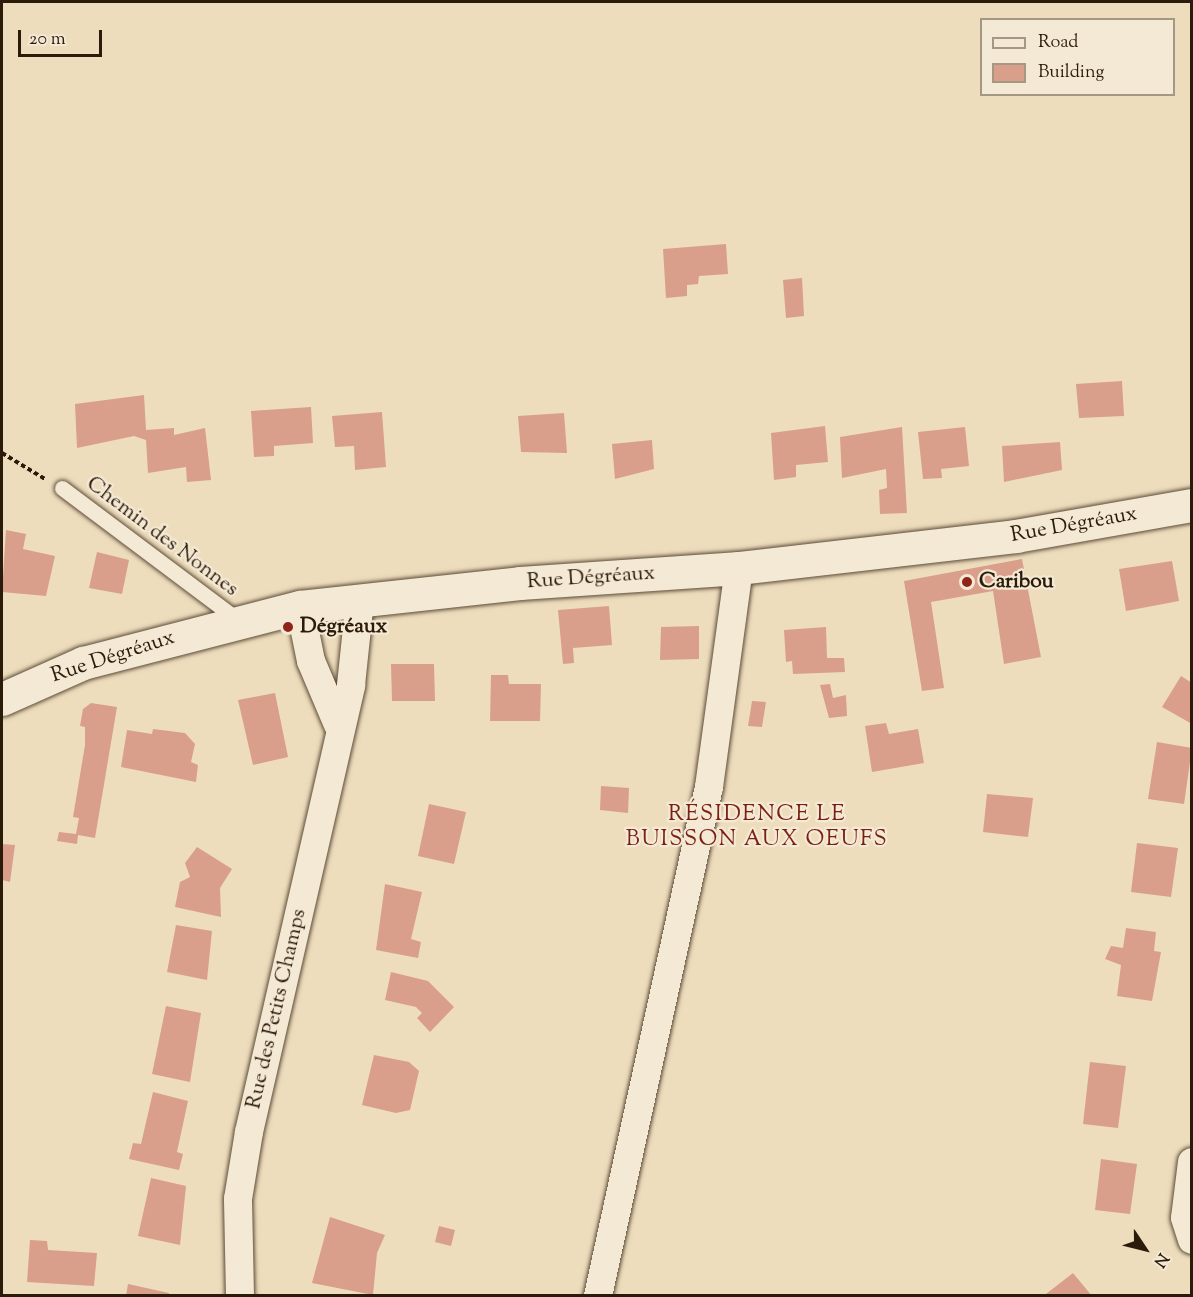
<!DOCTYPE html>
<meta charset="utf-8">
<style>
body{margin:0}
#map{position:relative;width:1193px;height:1297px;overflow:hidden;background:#eeddbd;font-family:"Sorts Mill Goudy",serif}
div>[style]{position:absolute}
.building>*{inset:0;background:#d99f8b}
.path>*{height:4px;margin-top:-2px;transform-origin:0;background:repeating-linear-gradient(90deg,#2b1b0a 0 4.5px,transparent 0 7.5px)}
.roads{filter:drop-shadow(0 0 2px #5c4c37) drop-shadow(0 0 2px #5c4c37)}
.service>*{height:15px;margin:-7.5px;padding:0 7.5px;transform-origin:7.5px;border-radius:7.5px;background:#f4e9d4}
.minor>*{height:28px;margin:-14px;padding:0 14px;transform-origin:14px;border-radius:14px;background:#f4e9d4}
.secondary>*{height:33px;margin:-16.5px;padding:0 16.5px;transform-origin:16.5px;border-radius:16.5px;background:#f4e9d4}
.dots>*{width:16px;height:16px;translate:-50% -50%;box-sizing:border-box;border:3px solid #f4e9d4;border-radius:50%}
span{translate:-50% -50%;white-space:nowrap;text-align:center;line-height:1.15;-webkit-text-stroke:4.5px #f4e9d4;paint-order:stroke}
.street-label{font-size:21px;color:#2b1b0a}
.poi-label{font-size:21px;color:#2b1b0a;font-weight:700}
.left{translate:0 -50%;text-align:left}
.neighbourhood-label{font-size:22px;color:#7a1f14;letter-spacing:1.5px}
.frame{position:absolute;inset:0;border:3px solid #2b1b0a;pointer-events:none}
.legend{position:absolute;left:980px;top:18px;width:195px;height:78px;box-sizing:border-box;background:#f4e9d4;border:2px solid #a49783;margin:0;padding:8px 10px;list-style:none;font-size:18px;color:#2b1b0a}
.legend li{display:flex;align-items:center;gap:12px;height:30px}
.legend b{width:30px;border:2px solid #a49783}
.north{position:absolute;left:1115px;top:1219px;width:60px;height:60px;-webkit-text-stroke:4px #f4e9d4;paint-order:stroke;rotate:125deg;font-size:16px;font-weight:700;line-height:24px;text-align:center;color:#2b1b0a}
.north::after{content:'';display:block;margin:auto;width:21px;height:27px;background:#2b1b0a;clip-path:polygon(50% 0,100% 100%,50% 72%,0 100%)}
.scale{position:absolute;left:18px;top:30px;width:84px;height:27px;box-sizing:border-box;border:3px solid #2b1b0a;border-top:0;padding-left:8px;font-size:18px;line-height:21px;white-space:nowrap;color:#2b1b0a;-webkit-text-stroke:4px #f4e9d4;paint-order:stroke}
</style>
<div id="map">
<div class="building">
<div style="clip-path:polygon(726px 244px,728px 274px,699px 276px,698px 284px,687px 285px,687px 296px,666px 298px,663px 249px)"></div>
<div style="clip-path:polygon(802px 278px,804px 316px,786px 318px,783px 280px)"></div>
<div style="clip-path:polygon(1122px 381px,1124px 416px,1079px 418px,1076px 384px)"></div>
<div style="clip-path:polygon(144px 395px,146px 430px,174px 428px,174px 435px,205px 428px,211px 480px,187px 482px,186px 467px,148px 473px,146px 440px,134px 436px,77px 448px,75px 404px)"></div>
<div style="clip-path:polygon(311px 407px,313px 443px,274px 446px,274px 456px,254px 457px,251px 411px)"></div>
<div style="clip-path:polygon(382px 412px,386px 467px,355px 470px,354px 446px,335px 447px,332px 416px)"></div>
<div style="clip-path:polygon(564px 413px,567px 453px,521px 452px,518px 416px)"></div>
<div style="clip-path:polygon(825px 426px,828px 462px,796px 465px,796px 477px,774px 480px,771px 433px)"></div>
<div style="clip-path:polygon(902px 427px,907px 513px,880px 514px,879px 490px,887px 488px,886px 469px,842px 478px,840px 437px)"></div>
<div style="clip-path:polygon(965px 427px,969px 466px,941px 469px,942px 478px,923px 479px,918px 432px)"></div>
<div style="clip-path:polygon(652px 440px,654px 469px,615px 479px,612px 444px)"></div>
<div style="clip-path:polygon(1060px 442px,1062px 470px,1004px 482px,1002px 446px)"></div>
<div style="clip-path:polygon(6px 530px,26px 534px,23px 549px,55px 556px,46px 596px,2px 592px)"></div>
<div style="clip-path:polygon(97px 552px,129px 560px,122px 594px,89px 588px)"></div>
<div style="clip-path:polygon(1022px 559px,1041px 657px,1004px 664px,993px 591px,931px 602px,944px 688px,922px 691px,904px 581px)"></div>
<div style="clip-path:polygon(1172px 561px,1179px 601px,1126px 611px,1119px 569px)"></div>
<div style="clip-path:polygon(609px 606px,612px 645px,573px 648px,574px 663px,563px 664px,558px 610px)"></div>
<div style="clip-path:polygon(699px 626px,699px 659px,660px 660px,661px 627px)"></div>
<div style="clip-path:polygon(826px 627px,827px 658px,844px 658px,845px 672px,793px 674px,792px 661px,786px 662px,784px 630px)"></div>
<div style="clip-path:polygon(391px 664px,434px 664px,435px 701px,392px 701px)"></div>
<div style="clip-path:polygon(491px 675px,508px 675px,509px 684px,541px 684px,540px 721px,490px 721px)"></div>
<div style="clip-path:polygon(1181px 676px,1192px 683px,1192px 724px,1162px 707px)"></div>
<div style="clip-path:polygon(830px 684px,833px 698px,846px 695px,847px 716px,829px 718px,820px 685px)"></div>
<div style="clip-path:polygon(275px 693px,288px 757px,253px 765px,238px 700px)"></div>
<div style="clip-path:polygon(752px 701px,766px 702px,762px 727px,748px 726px)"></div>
<div style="clip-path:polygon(91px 703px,117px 707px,95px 838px,78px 835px,77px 844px,57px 841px,59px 832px,76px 834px,79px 818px,73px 817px,85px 745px,85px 727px,80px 726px,83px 709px)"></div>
<div style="clip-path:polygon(886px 723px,889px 734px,918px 729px,924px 763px,872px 772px,865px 726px)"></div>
<div style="clip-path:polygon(153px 729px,185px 733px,195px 744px,191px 762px,198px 765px,196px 782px,121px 767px,127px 730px,152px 734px)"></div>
<div style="clip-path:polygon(1157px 742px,1192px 748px,1184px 804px,1148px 799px)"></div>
<div style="clip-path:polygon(601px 786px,629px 788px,628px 813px,600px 810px)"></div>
<div style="clip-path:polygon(987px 794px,1033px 798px,1028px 837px,983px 832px)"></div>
<div style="clip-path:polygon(429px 804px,466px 812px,454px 864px,418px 856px)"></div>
<div style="clip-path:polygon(1137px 843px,1178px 848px,1171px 897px,1131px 892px)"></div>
<div style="clip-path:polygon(2px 844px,15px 845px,10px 882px,2px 880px)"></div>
<div style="clip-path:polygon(197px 847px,232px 869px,220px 888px,221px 917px,175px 907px,180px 882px,190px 877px,185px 863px)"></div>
<div style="clip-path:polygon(385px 884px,422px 892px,411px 939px,421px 942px,418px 958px,376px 950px)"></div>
<div style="clip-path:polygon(176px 925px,212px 931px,207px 980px,167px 972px)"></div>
<div style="clip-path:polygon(1126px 928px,1156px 932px,1154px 951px,1161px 952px,1152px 1001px,1117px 996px,1121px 965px,1105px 959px,1111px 946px,1123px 948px)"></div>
<div style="clip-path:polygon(391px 972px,428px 981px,454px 1007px,430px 1032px,417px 1018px,422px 1013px,416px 1007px,385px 1000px)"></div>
<div style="clip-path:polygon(166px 1006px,201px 1013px,190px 1082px,152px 1074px)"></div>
<div style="clip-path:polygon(374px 1055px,409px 1062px,419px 1071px,410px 1110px,396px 1113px,362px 1105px)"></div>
<div style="clip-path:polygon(1090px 1062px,1126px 1066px,1118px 1128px,1083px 1124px)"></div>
<div style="clip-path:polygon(153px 1092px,188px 1101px,177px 1152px,183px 1154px,179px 1170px,129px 1159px,133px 1143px,141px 1144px)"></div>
<div style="clip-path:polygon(1101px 1159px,1137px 1164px,1130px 1214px,1095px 1210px)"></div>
<div style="clip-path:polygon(151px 1178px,186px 1186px,180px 1245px,138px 1236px)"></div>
<div style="clip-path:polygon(330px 1217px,385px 1235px,377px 1253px,373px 1295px,312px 1283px)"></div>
<div style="clip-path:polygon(439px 1226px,455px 1230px,451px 1246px,435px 1242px)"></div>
<div style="clip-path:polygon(30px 1240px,47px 1241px,48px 1250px,97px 1253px,94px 1286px,27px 1282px)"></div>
<div style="clip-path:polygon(1073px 1273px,1092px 1296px,1047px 1296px,1046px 1294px)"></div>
<div style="clip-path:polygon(128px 1284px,169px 1293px,169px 1296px,126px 1296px)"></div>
</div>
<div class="path">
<div style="left:2px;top:453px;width:50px;rotate:31.2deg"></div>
</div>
<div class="roads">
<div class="service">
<div style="left:62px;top:488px;width:220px;rotate:36.9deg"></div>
</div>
<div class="minor">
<div style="left:300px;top:607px;width:55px;rotate:78.5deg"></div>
<div style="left:311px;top:661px;width:69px;rotate:67.1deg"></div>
<div style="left:1192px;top:1162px;width:56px;rotate:97.1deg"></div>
<div style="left:1185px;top:1218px;width:23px;rotate:72deg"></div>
<div style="left:240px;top:1296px;width:97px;rotate:-91.2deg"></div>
<div style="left:238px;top:1199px;width:68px;rotate:-80.7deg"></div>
<div style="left:249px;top:1132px;width:458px;rotate:-77.1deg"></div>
<div style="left:351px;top:685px;width:86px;rotate:-84deg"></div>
<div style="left:598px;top:1296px;width:521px;rotate:-77.7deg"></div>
<div style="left:709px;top:787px;width:221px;rotate:-82.2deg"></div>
</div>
<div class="secondary">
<div style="left:2px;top:699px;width:89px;rotate:-24deg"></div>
<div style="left:83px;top:663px;width:224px;rotate:-14.5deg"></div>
<div style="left:300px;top:607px;width:221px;rotate:-6.2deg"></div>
<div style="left:520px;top:583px;width:220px;rotate:-3.9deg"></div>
<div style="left:739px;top:568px;width:279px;rotate:-6.6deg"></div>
<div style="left:1016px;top:536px;width:179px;rotate:-10deg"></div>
</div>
</div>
<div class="dots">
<div style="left:967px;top:582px;background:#8f2418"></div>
<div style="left:288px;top:627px;background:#8f2418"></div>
</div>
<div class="street-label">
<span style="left:1074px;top:525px;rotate:-10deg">Rue Dégréaux</span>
<span style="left:162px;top:537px;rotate:37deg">Chemin des Nonnes</span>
<span style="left:591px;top:578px;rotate:-4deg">Rue Dégréaux</span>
<span style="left:113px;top:657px;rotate:-18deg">Rue Dégréaux</span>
<span style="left:277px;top:1009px;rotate:-77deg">Rue des Petits Champs</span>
</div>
<div class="poi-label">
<span class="left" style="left:979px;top:582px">Caribou</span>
<span class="left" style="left:300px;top:627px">Dégréaux</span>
</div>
<div class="neighbourhood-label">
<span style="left:757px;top:828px">RÉSIDENCE LE<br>BUISSON AUX OEUFS</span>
</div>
<div class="frame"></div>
<ul class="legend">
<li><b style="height:8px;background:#f4e9d4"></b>Road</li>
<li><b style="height:16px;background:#d99f8b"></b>Building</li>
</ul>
<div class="north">N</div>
<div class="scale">20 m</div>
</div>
